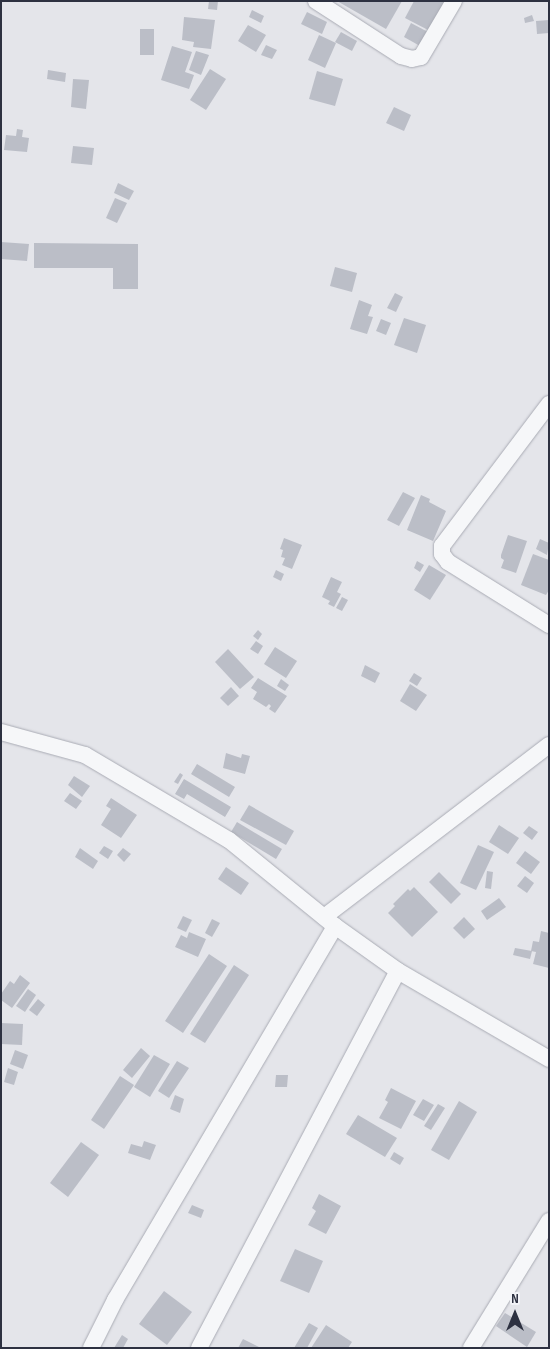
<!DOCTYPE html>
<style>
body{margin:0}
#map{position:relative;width:550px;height:1349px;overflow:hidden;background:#e4e5ea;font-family:"Sofia Sans Condensed",sans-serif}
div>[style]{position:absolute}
.building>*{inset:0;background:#bbbec7}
.roads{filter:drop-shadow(0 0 1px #a9abb4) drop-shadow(0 0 1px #a9abb4)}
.street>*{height:16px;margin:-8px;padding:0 8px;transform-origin:8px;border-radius:8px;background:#f6f7f9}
span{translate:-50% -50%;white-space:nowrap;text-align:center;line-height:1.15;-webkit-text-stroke:4.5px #f3f4f8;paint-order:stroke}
.frame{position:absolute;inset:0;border:2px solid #2d3141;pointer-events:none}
.north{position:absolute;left:490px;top:1289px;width:50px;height:50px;-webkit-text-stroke:4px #f3f4f8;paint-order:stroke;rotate:0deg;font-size:14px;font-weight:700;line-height:20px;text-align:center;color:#2d3141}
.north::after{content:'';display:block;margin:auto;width:18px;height:22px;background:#2d3141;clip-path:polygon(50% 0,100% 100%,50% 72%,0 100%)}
</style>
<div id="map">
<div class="building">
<div style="clip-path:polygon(209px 1px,218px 1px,217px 10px,208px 9px)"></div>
<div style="clip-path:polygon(337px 1px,402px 1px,386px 29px)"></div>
<div style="clip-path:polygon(414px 1px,447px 1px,430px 31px,405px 18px)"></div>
<div style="clip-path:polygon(252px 10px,264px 16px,261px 23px,249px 17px)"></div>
<div style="clip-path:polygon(307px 12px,327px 22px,322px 34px,301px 24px)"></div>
<div style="clip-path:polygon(532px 15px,534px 21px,525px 23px,524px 18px)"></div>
<div style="clip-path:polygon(184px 17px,215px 20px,211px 49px,193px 47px,194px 42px,182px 40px)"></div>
<div style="clip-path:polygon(549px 20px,549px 33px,537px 34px,536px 21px)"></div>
<div style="clip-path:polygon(411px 23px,428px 32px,420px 46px,404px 37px)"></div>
<div style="clip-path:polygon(248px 25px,266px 35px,256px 52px,238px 41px)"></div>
<div style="clip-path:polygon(140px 29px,154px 29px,154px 55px,140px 55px)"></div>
<div style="clip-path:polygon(341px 32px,357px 41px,352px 51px,335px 42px)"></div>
<div style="clip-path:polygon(319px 35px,336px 43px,325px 68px,308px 60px)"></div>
<div style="clip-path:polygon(266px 45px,277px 50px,272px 59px,261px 55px)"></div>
<div style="clip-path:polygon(172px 46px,192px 52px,185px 72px,194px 75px,189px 89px,161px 80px)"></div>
<div style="clip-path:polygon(196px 51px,209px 55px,201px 75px,189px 70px)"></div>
<div style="clip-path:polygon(210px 69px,226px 79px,206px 110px,190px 100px)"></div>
<div style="clip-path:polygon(48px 70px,66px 73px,65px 82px,47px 79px)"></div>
<div style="clip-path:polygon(317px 71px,343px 79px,335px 106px,309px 99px)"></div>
<div style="clip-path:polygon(73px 79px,89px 80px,86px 109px,71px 107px)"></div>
<div style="clip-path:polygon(394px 107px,411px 115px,404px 131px,386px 123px)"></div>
<div style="clip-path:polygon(17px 129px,23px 130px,22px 137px,29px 138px,27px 152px,4px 150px,6px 135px,16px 136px)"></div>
<div style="clip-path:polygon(73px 146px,94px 148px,92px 165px,71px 163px)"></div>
<div style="clip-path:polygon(118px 183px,134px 191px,129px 200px,114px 193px)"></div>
<div style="clip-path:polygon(115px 198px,127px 203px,117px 223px,106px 218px)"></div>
<div style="clip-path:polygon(1px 242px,29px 244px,27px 261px,1px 259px)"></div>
<div style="clip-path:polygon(34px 243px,138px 244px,138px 289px,113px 289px,113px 268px,34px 268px)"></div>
<div style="clip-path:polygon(335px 267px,357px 273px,352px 292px,330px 286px)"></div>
<div style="clip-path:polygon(395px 293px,403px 297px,396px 312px,387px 308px)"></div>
<div style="clip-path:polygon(359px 300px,372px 305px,368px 316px,373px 317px,367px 334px,350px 329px)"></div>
<div style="clip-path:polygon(404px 318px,426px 325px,417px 353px,394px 345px)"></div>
<div style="clip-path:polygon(381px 319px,391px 323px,386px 335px,376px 331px)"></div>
<div style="clip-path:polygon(403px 492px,415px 498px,399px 526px,387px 520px)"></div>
<div style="clip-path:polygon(421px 495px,430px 499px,429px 502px,446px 511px,433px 541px,407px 530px)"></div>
<div style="clip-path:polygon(508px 535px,527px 541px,516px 573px,501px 568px,504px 560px,501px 558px,501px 555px)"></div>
<div style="clip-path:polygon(284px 538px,302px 545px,292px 569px,282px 565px,285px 558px,281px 557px,283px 550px,280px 549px)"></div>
<div style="clip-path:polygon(540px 539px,549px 543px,547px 555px,536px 549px)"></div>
<div style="clip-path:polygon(533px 554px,549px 560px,549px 590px,546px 595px,521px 585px)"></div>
<div style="clip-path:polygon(417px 561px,424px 565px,420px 572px,414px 568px)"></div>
<div style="clip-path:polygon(429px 565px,446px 575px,430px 600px,414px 590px)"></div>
<div style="clip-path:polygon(276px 570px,284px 574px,281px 581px,273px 577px)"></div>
<div style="clip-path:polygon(331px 577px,342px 582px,337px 592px,341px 594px,334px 607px,328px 604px,330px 601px,322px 597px)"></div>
<div style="clip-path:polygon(342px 597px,348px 600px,342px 611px,336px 608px)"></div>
<div style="clip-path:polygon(258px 630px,262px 634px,258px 640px,253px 636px)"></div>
<div style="clip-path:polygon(256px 641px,263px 646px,258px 654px,250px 649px)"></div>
<div style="clip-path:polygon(275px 647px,297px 661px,286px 678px,264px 664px)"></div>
<div style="clip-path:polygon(228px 649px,254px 677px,240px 689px,215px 662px)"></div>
<div style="clip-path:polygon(365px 665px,380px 673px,375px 683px,361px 676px)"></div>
<div style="clip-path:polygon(414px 673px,422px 678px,417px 686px,409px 681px)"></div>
<div style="clip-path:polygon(258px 678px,287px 696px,275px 713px,269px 709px,271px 706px,269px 704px,266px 707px,253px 699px,257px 692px,251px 688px)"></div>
<div style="clip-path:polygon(281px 679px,289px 685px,285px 691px,277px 686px)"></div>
<div style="clip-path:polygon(410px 684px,427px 695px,416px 711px,400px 701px)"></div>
<div style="clip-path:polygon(231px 687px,239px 696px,228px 706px,220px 698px)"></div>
<div style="clip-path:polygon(226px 753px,241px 758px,242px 754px,250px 756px,245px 774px,223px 768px)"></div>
<div style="clip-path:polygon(197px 764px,235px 787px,229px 797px,191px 774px)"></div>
<div style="clip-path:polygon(180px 773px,183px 775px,178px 784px,174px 782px)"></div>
<div style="clip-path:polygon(74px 776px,90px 786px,82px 797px,68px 785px)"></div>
<div style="clip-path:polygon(184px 779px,231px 807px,225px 817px,187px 794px,184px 799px,175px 794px)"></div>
<div style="clip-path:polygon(70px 793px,82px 801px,76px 809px,64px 801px)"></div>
<div style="clip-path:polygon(111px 798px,137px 815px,121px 838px,101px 825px,111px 809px,106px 806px)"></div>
<div style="clip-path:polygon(249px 805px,294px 831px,286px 845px,240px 820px)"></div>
<div style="clip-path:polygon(237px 822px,282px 849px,276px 859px,231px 832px)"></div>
<div style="clip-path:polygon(499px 825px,519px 838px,508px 854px,489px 842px)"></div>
<div style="clip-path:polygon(529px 826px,538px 832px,532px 840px,523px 833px)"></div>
<div style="clip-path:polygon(478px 845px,494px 852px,476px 890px,460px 883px)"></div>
<div style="clip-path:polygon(104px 846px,113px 851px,108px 859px,99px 853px)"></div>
<div style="clip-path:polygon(80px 848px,98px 861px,93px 869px,75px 857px)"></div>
<div style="clip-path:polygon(123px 848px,131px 854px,124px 862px,117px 855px)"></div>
<div style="clip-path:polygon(525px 851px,540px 862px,531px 874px,516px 863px)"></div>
<div style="clip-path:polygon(226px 867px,249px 883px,241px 895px,218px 879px)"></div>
<div style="clip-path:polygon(487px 871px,493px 872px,491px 889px,485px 888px)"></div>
<div style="clip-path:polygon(439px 872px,461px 894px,451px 904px,429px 882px)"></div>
<div style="clip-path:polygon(525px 876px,534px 883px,527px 893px,517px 886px)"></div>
<div style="clip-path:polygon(414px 887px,438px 912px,412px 937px,388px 913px,395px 906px,393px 904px,408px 889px,410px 891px)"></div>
<div style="clip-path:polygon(499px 898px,506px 907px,487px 920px,481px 911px)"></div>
<div style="clip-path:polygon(183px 916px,192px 920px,186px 932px,177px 928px)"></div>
<div style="clip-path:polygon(464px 917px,475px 929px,464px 939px,453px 928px)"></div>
<div style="clip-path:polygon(212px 919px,220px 923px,212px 937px,205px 933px)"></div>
<div style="clip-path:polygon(541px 931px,549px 933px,549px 968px,533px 964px,536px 952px,531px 951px,533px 941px,539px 942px)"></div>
<div style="clip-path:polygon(189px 932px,206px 939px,198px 957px,175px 947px,181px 935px,187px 938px)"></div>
<div style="clip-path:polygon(515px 948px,532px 951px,530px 959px,513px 955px)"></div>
<div style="clip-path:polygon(209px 954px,227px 966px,183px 1033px,165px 1021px)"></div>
<div style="clip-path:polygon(234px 965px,249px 975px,205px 1043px,190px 1034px)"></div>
<div style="clip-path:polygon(20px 975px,30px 983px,12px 1008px,1px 1000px,1px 994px,10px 981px,14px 984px)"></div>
<div style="clip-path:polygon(28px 989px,36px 995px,25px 1012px,16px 1006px)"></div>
<div style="clip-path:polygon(38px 999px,45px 1005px,37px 1016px,29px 1010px)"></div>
<div style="clip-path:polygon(1px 1023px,23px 1024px,22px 1045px,1px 1044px)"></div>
<div style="clip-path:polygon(141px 1048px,150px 1056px,132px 1078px,123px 1070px)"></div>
<div style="clip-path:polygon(15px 1050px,28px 1055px,23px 1069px,10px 1064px)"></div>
<div style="clip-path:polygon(154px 1055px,170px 1064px,150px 1097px,134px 1087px)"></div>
<div style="clip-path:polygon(177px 1061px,189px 1068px,169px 1098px,158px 1091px)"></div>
<div style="clip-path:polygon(8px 1068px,18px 1072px,14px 1085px,4px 1082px)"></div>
<div style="clip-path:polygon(276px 1075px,288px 1075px,287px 1087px,275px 1087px)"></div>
<div style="clip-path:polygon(120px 1076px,134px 1085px,104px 1129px,91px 1120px)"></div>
<div style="clip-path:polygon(391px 1088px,416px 1101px,401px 1129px,379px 1118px,388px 1102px,385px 1100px)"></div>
<div style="clip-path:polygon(175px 1095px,184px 1099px,180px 1113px,170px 1109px)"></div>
<div style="clip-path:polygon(423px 1099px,434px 1105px,424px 1121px,413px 1115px)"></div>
<div style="clip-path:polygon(459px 1101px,477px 1112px,449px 1160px,431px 1150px)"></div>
<div style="clip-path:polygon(438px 1104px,445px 1108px,431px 1130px,424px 1126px)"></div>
<div style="clip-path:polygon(358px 1115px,397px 1138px,385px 1157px,346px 1134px)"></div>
<div style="clip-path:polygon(144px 1141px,156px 1145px,150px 1160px,128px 1153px,131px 1144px,142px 1147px)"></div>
<div style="clip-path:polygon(81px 1142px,99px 1155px,68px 1197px,50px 1183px)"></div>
<div style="clip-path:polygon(394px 1152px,404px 1158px,400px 1165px,390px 1159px)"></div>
<div style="clip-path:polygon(319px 1194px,341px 1206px,326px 1234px,308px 1225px,316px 1211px,312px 1208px)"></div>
<div style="clip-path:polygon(192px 1205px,204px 1210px,201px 1218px,188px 1213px)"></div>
<div style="clip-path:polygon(295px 1249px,323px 1261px,309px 1293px,280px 1281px)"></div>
<div style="clip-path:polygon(164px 1291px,192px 1312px,167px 1345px,139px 1324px)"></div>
<div style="clip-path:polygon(505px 1313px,536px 1332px,527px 1347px,496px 1326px)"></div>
<div style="clip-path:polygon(309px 1323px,318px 1328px,307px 1348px,294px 1348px)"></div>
<div style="clip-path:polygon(326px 1325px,352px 1342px,348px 1348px,311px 1348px)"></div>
<div style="clip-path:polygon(122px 1335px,128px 1339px,123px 1348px,114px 1348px)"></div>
<div style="clip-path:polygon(243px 1339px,261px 1348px,238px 1348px)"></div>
</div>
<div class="roads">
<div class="street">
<div style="left:316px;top:1px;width:101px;rotate:32.9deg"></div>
<div style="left:401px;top:56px;width:11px;rotate:15deg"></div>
<div style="left:412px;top:59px;width:9px;rotate:-13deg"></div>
<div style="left:421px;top:57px;width:65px;rotate:-59.5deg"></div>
<div style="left:549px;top:404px;width:178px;rotate:127deg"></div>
<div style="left:442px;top:546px;width:8px;rotate:90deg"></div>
<div style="left:442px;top:554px;width:10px;rotate:53deg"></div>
<div style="left:448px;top:562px;width:119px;rotate:32deg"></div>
<div style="left:1px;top:732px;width:87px;rotate:15.3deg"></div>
<div style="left:85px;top:755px;width:167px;rotate:30.6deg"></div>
<div style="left:229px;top:840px;width:136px;rotate:39.1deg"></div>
<div style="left:335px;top:926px;width:77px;rotate:35.5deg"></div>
<div style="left:398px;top:971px;width:175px;rotate:30.2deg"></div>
<div style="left:324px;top:917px;width:283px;rotate:-37.4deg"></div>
<div style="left:91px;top:1348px;width:54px;rotate:-63.4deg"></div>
<div style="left:115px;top:1300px;width:434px;rotate:-59.5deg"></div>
<div style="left:199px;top:1348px;width:426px;rotate:-62.2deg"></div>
<div style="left:471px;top:1348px;width:149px;rotate:-58.4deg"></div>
</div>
</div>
<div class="frame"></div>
<div class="north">N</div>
</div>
